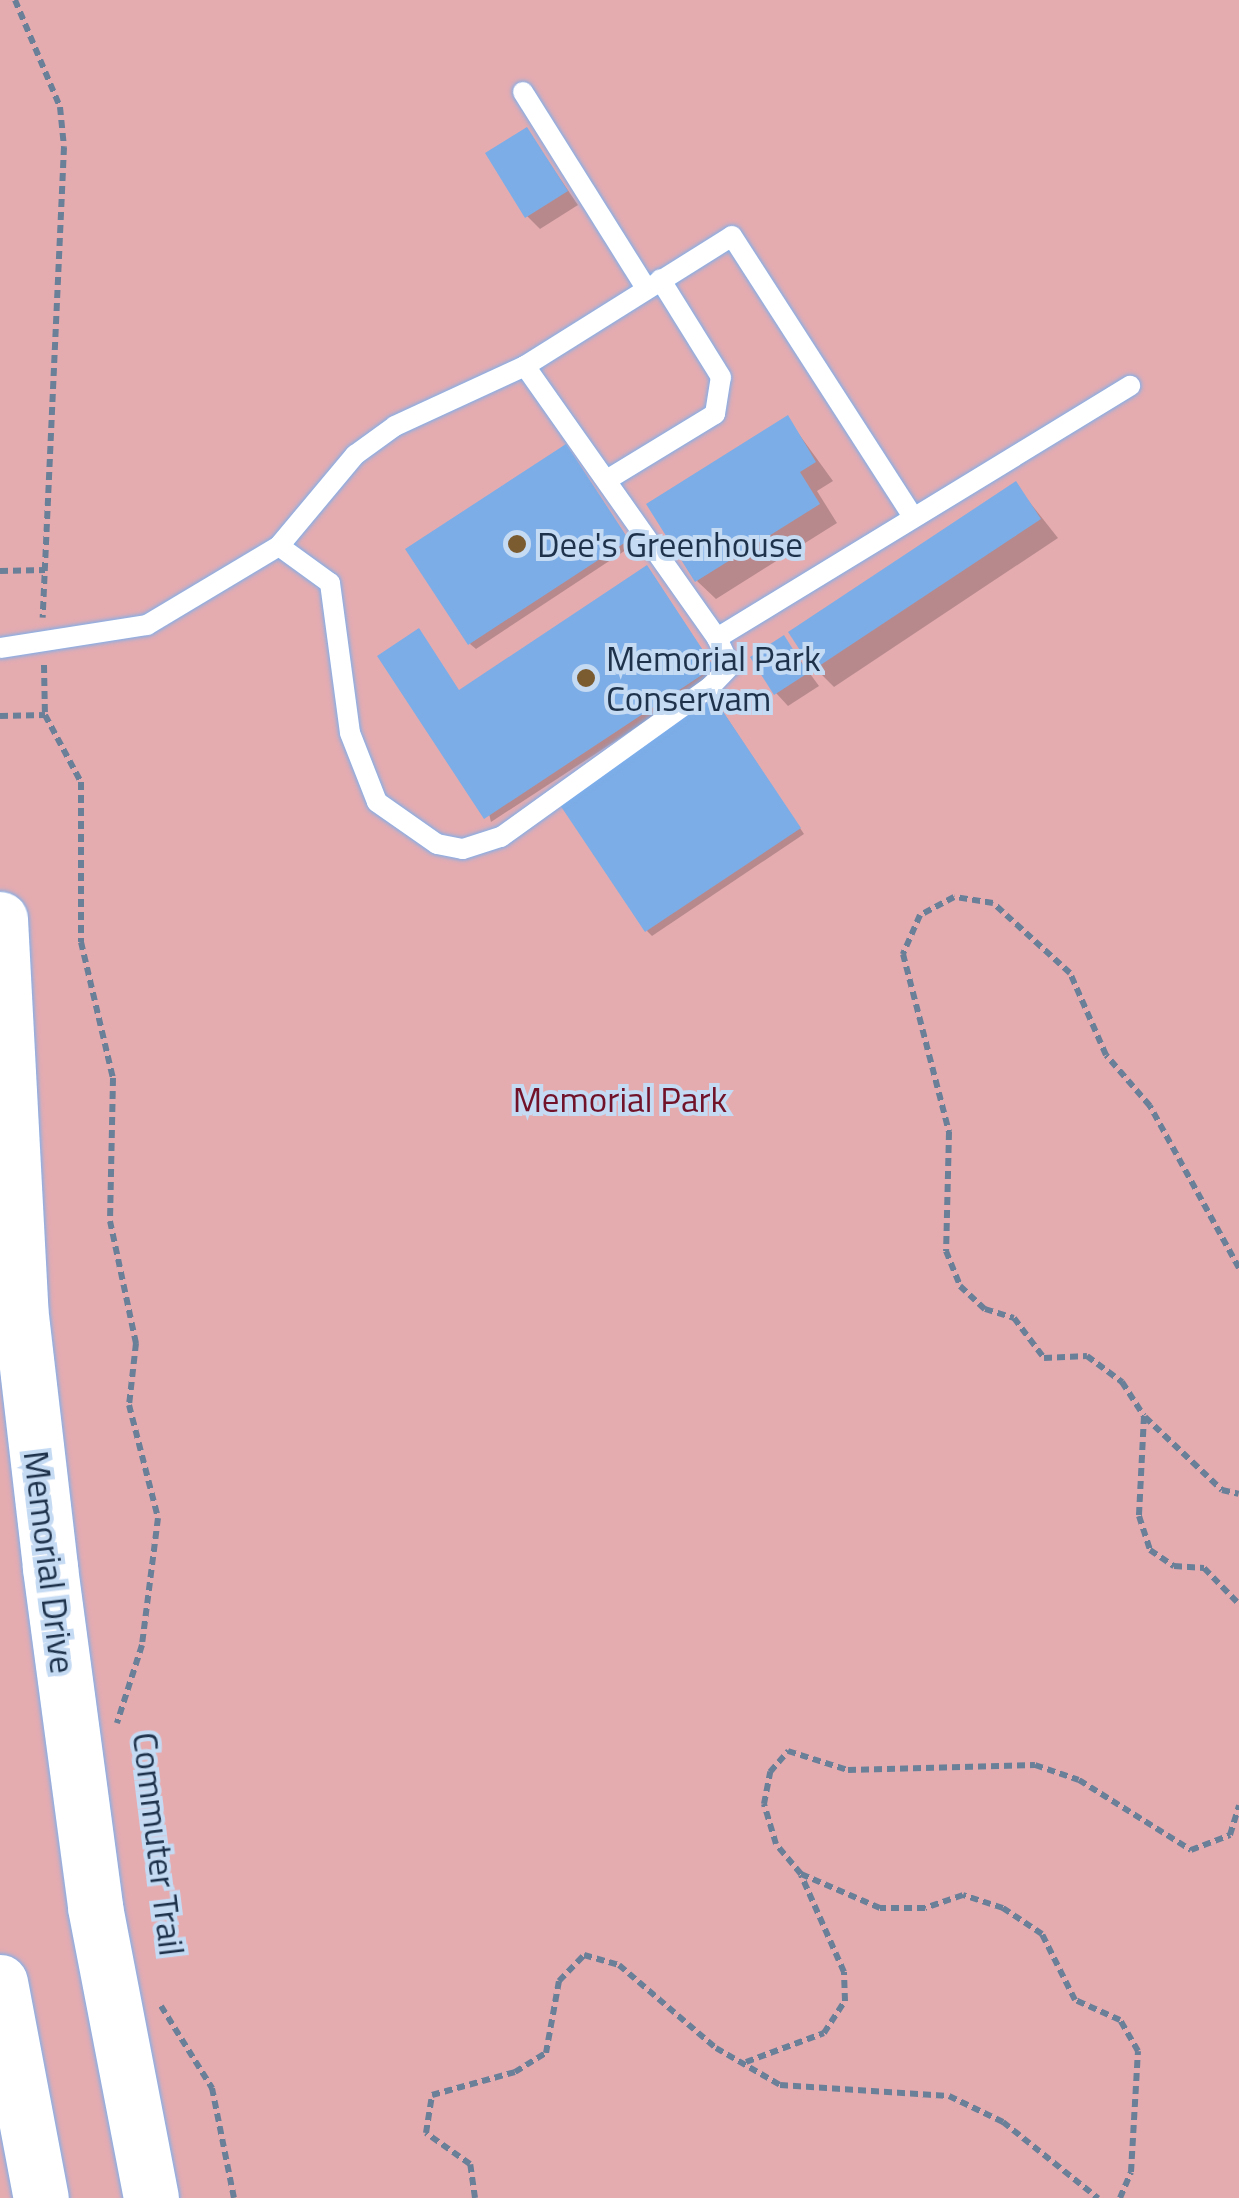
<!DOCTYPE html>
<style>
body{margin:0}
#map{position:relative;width:1239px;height:2198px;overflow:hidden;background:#c5daf3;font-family:"Titillium Web",sans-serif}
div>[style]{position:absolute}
.green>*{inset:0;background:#e5acb0}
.shadow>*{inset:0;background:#0003}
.building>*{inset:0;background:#7dade6}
.path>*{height:6px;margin-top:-3px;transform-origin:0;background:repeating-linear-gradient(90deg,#6a7f98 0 8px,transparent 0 13px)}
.roads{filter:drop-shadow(0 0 2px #7caeec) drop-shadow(0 0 2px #7caeec)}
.service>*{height:20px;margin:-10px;padding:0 10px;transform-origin:10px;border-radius:10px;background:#fff}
.primary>*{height:55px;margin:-27.5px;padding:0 27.5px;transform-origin:27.5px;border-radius:27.5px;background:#fff}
.dots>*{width:28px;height:28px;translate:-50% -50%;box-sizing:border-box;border:5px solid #c5daf3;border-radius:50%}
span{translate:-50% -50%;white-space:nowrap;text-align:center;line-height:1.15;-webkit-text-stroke:8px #c5daf3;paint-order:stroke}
.poi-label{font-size:35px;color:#1e324b}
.left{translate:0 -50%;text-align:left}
.park-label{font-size:35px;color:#711229}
.street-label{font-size:35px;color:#1e324b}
</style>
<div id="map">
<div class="green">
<div style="clip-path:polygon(0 0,1239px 0,1239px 2198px,0 2198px)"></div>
</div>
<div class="shadow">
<div style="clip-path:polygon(527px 130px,578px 205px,540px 229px,527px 216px)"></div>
<div style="clip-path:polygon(788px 419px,833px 481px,817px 491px,837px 523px,716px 599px,697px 581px)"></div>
<div style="clip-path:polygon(571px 452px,632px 546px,476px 649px,470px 644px)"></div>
<div style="clip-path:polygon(1016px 485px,1058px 538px,834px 687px,815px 668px)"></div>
<div style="clip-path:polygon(652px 574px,718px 674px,491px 822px,460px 692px)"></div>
<div style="clip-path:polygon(784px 638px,819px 686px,788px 706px,776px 693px)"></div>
<div style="clip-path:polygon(719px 706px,804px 834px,652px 936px,647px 931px)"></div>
</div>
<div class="building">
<div style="clip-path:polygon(527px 127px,568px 191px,525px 218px,485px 153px)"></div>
<div style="clip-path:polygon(788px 415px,816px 462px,800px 472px,820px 504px,695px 582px,646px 504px)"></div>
<div style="clip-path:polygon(566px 444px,629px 540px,468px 645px,405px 549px)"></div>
<div style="clip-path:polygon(1016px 481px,1041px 519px,813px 670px,788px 632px)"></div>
<div style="clip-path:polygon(647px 565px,714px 667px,484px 819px,377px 656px,419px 628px,459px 690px)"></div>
<div style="clip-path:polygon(784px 635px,808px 673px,774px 695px,750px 657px)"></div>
<div style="clip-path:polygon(714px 698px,801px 828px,645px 932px,558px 802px)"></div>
</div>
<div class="path">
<div style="left:15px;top:0;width:116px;rotate:67.2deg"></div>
<div style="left:60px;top:107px;width:40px;rotate:84.3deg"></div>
<div style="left:64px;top:147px;width:471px;rotate:92.6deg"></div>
<div style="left:0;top:571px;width:45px;rotate:-1.3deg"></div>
<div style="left:44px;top:665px;width:50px;rotate:88.9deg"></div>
<div style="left:45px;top:715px;width:76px;rotate:61.8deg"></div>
<div style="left:81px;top:782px;width:160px;rotate:90deg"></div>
<div style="left:81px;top:942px;width:140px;rotate:76.8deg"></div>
<div style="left:113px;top:1078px;width:143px;rotate:91.2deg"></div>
<div style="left:110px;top:1221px;width:125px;rotate:78deg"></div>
<div style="left:136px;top:1343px;width:62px;rotate:96.4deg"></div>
<div style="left:129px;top:1405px;width:117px;rotate:75.6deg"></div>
<div style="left:158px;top:1518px;width:128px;rotate:97.2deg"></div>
<div style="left:142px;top:1645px;width:82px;rotate:107.8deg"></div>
<div style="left:0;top:716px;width:45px;rotate:-1.3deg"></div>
<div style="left:1239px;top:1268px;width:185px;rotate:-118.8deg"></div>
<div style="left:1150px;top:1106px;width:67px;rotate:-130.8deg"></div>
<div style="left:1106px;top:1055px;width:90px;rotate:-113.7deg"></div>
<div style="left:1070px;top:973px;width:104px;rotate:-137.7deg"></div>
<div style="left:993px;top:903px;width:39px;rotate:-171deg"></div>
<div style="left:954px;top:897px;width:38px;rotate:152deg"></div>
<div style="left:920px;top:915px;width:43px;rotate:113.6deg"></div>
<div style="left:903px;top:954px;width:184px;rotate:75.5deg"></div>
<div style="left:949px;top:1132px;width:119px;rotate:91.4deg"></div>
<div style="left:946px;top:1251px;width:38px;rotate:68deg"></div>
<div style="left:960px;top:1286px;width:34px;rotate:43deg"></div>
<div style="left:985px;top:1309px;width:30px;rotate:17deg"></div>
<div style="left:1014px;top:1318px;width:50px;rotate:53.1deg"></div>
<div style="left:1044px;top:1358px;width:43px;rotate:-2.7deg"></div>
<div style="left:1087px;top:1356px;width:44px;rotate:36.6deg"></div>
<div style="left:1122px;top:1382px;width:40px;rotate:57.1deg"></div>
<div style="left:1144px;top:1416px;width:100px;rotate:92.9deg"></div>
<div style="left:1139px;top:1516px;width:36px;rotate:72deg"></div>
<div style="left:1150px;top:1550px;width:29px;rotate:34deg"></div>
<div style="left:1174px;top:1566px;width:30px;rotate:4deg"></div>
<div style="left:1204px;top:1568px;width:50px;rotate:45.8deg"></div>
<div style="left:1145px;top:1417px;width:106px;rotate:43.5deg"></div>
<div style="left:1222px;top:1490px;width:17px;rotate:13deg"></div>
<div style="left:161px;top:2006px;width:97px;rotate:58.1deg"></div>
<div style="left:212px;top:2088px;width:112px;rotate:78.7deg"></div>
<div style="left:746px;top:2062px;width:83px;rotate:-20.4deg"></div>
<div style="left:824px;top:2033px;width:38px;rotate:-57deg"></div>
<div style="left:845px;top:2001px;width:29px;rotate:-92deg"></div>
<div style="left:844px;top:1972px;width:106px;rotate:-113.9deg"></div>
<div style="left:475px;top:2198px;width:34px;rotate:-98deg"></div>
<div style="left:470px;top:2164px;width:54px;rotate:-144.8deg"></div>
<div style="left:426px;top:2133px;width:38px;rotate:-81deg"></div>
<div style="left:432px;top:2095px;width:86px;rotate:-15.5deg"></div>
<div style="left:515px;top:2072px;width:36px;rotate:-32deg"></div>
<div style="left:546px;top:2053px;width:73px;rotate:-79.8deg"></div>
<div style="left:559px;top:1981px;width:36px;rotate:-46deg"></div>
<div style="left:584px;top:1955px;width:36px;rotate:16deg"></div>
<div style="left:619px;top:1965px;width:128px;rotate:40.6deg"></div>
<div style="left:716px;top:2048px;width:74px;rotate:30deg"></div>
<div style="left:780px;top:2085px;width:169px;rotate:3.7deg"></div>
<div style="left:949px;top:2096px;width:60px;rotate:25.7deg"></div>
<div style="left:1003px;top:2122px;width:122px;rotate:38.7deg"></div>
<div style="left:1120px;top:2198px;width:28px;rotate:-67deg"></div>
<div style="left:1131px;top:2172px;width:121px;rotate:-86.7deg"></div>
<div style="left:1138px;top:2051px;width:36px;rotate:-120deg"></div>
<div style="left:1120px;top:2020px;width:49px;rotate:-156deg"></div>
<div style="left:1075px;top:2000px;width:74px;rotate:-116.6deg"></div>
<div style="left:1042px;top:1934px;width:47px;rotate:-146.3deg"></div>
<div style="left:1003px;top:1908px;width:42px;rotate:-162deg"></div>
<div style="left:963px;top:1895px;width:40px;rotate:161.1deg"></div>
<div style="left:925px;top:1908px;width:45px;rotate:180deg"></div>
<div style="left:880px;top:1908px;width:86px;rotate:-156.7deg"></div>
<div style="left:801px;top:1874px;width:39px;rotate:-130deg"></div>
<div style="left:776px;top:1844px;width:42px;rotate:-106.7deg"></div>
<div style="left:764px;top:1804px;width:33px;rotate:-79deg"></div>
<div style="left:770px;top:1772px;width:28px;rotate:-49deg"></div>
<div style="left:788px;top:1751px;width:63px;rotate:17.6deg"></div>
<div style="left:848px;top:1770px;width:187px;rotate:-1.5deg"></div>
<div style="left:1035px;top:1765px;width:46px;rotate:18.8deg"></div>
<div style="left:1079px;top:1780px;width:132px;rotate:32deg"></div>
<div style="left:1191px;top:1850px;width:42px;rotate:-21deg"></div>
<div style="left:1230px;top:1835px;width:31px;rotate:-73deg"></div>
</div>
<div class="roads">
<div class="service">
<div style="left:523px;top:92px;width:231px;rotate:57.9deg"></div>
<div style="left:525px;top:366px;width:333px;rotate:54.8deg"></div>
<div style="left:717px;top:638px;width:484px;rotate:-31.4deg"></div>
<div style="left:610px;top:478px;width:123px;rotate:-31.4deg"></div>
<div style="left:715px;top:414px;width:37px;rotate:-81deg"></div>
<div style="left:721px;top:377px;width:115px;rotate:-121.9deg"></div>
<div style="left:279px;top:546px;width:63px;rotate:36deg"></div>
<div style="left:330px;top:583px;width:151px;rotate:82.4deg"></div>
<div style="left:350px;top:733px;width:74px;rotate:68.6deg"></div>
<div style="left:377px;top:802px;width:73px;rotate:35deg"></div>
<div style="left:437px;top:844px;width:26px;rotate:11deg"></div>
<div style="left:463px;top:849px;width:40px;rotate:-18deg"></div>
<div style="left:501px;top:837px;width:257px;rotate:-35.7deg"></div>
<div style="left:710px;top:687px;width:29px;rotate:-46deg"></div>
<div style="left:730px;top:666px;width:31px;rotate:-115deg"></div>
<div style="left:0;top:648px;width:149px;rotate:-8.9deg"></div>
<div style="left:147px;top:625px;width:154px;rotate:-30.9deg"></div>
<div style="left:279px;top:546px;width:119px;rotate:-50.1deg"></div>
<div style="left:355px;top:455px;width:49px;rotate:-35.9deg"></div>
<div style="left:395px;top:426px;width:143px;rotate:-24.8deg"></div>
<div style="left:525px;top:366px;width:244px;rotate:-32.1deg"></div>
<div style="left:732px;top:236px;width:331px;rotate:57.2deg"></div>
</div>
<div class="primary">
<div style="left:0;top:919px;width:389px;rotate:87deg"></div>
<div style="left:20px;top:1307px;width:263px;rotate:83.4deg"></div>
<div style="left:50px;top:1568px;width:342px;rotate:82.4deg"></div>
<div style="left:95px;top:1907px;width:296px;rotate:79.1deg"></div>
<div style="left:0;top:1982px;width:220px;rotate:79.3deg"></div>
</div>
</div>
<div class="dots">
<div style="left:517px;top:544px;background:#7b5c31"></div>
<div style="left:586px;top:678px;background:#7b5c31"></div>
</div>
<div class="poi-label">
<span class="left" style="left:537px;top:544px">Dee's Greenhouse</span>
<span class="left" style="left:606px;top:678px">Memorial Park<br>Conservam</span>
</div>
<div class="park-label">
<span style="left:620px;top:1099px">Memorial Park</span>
</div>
<div class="street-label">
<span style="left:50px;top:1562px;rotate:83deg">Memorial Drive</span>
<span style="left:159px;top:1844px;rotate:83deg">Commuter Trail</span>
</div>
</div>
